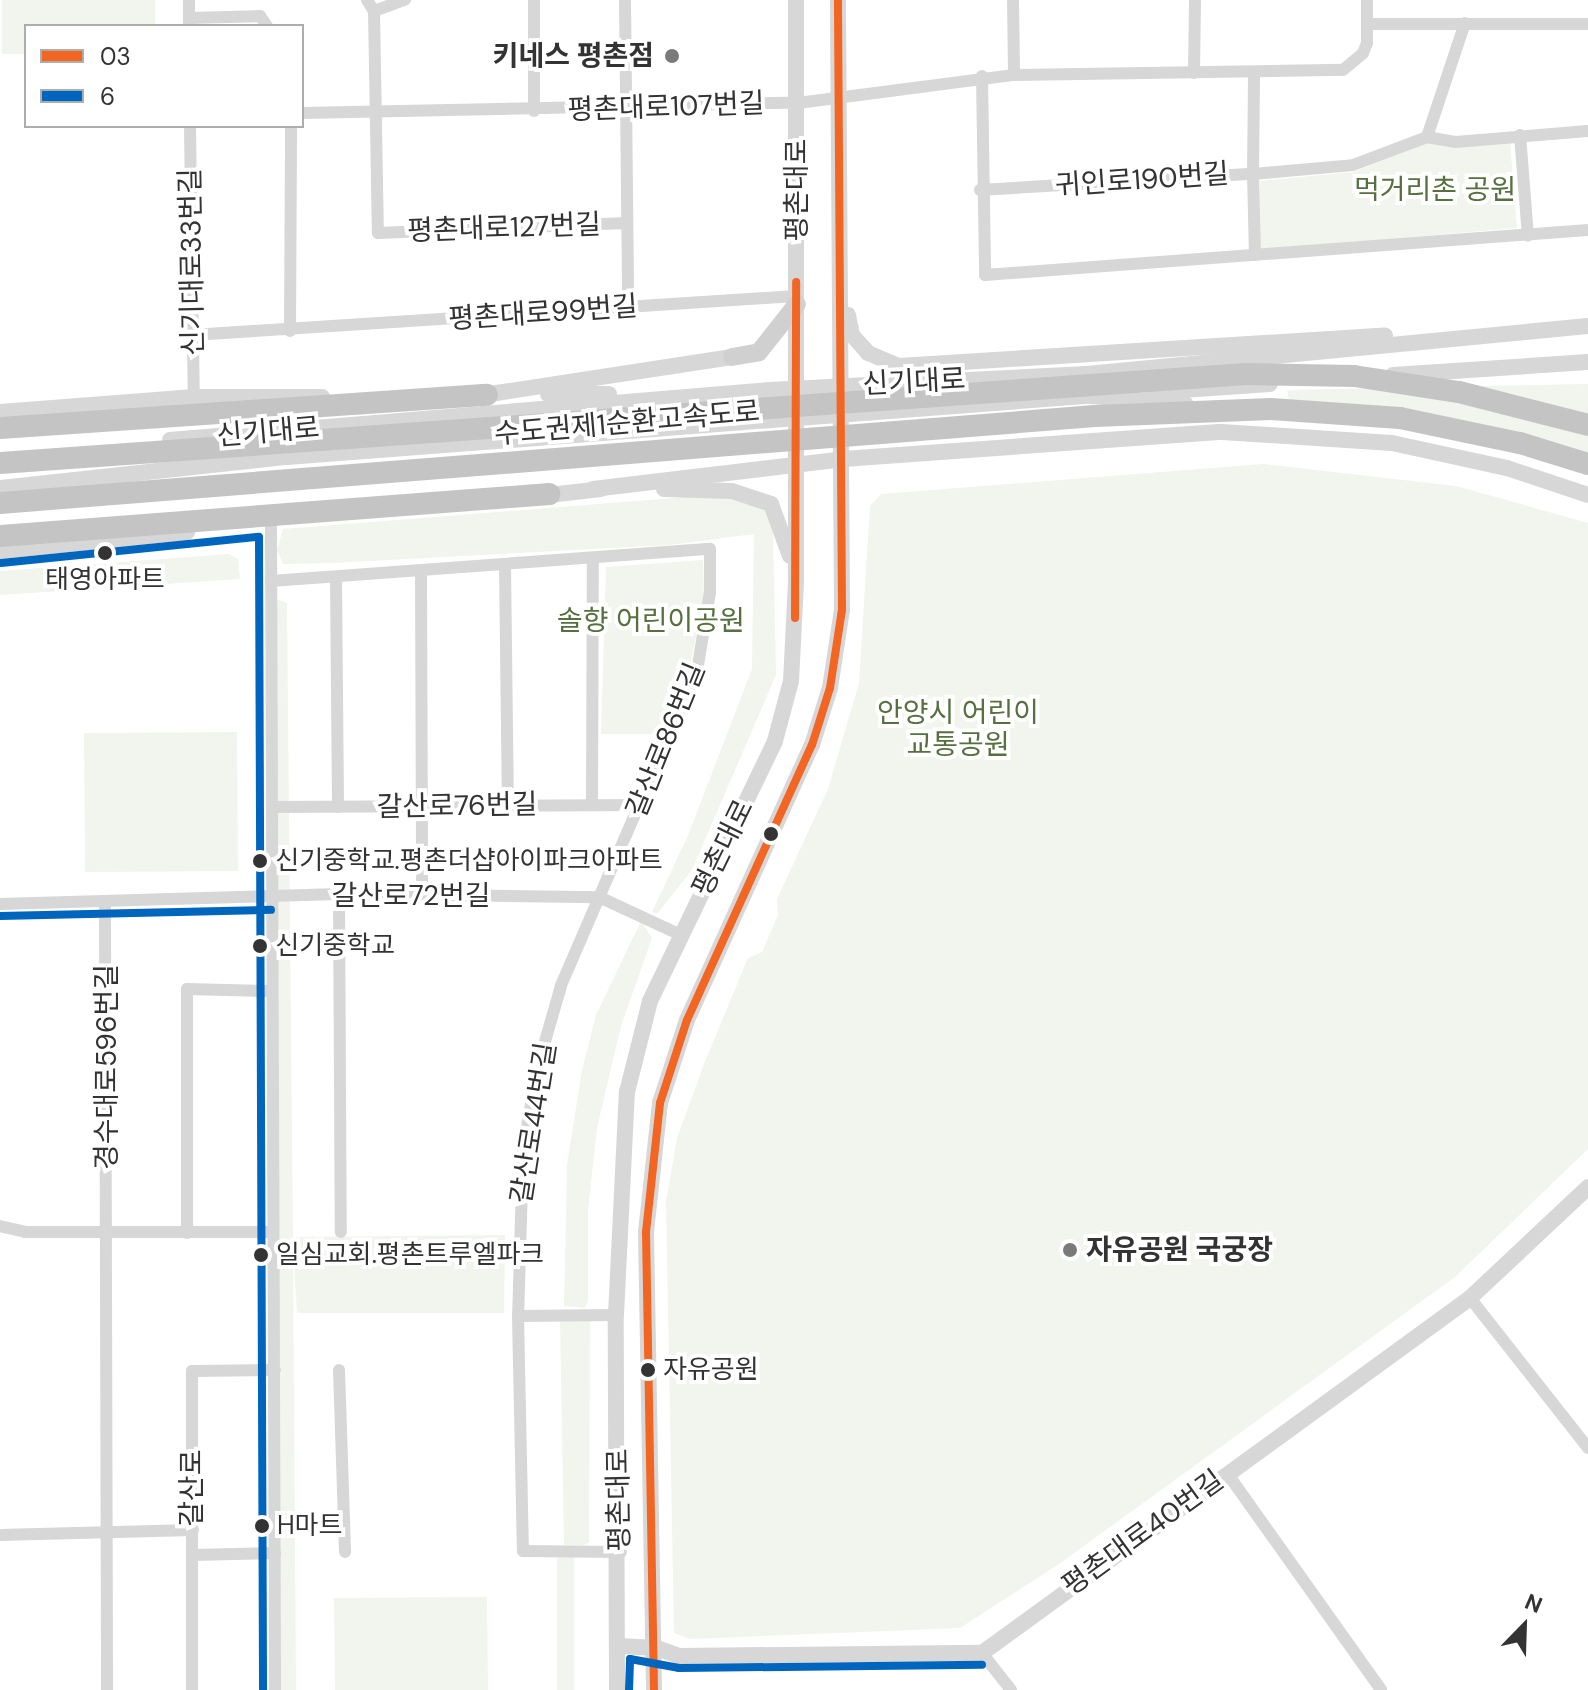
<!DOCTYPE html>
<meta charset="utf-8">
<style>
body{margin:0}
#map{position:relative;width:1588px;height:1690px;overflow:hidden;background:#fff;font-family:"DM Sans","Noto Sans KR",sans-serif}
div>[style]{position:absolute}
.green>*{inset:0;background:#f1f5ed}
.minor>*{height:12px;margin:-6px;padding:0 6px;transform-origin:6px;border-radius:6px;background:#d7d7d7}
.tertiary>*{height:16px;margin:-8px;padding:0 8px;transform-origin:8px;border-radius:8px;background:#d7d7d7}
.secondary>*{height:18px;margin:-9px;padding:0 9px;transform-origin:9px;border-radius:9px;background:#d0d0d0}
.motorway>*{height:22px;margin:-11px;padding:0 11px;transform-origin:11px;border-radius:11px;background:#c4c4c4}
.bus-1>*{height:8px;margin:-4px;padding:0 4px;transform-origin:4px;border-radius:4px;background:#f26522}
.bus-2>*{height:8px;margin:-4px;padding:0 4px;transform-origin:4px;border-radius:4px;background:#0065bd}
.dots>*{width:22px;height:22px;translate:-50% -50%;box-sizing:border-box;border:4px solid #fff;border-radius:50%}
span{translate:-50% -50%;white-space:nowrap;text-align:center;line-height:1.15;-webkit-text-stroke:8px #fff;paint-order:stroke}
.bus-label{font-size:26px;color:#333}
.left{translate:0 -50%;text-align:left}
.poi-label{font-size:28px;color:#333;font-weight:700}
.right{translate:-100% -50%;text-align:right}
.street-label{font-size:28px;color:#333}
.park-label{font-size:28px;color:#56703f}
.legend{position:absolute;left:24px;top:24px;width:280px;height:104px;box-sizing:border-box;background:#fff;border:2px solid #adadad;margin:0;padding:10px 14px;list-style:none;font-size:24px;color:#333}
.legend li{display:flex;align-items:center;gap:16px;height:40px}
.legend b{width:40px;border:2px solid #adadad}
.north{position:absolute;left:1484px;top:1586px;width:80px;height:80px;-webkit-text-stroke:6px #fff;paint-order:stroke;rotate:23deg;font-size:22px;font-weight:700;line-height:32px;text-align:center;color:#333}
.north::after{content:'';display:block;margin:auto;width:28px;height:36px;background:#333;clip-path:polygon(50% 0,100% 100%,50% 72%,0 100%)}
</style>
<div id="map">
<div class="green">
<div style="clip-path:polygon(2px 0,155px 0,155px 26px,26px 26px,26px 54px,2px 54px)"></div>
<div style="clip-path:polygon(1429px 142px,1510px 142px,1517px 228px,1259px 250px,1260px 181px,1354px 172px)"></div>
<div style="clip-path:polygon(1588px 384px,1588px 459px,1290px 404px,1287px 390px)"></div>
<div style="clip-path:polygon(1263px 464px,1456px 486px,1588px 523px,1588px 1149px,1455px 1277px,1059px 1564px,960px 1628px,690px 1639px,674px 1633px,666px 1201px,677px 1138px,704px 1064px,748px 958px,762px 952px,778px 915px,777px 899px,828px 789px,859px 683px,870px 506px,881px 494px)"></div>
<div style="clip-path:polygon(737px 493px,765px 508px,773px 529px,776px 675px,692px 870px,657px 914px,652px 912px,689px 833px,752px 669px,754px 534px,670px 545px,331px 563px,283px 564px,277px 550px,283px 529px)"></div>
<div style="clip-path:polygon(229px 554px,238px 559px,240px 579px,0 595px,0 571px)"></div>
<div style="clip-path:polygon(703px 560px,704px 597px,685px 691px,664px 734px,601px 734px,606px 567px)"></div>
<div style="clip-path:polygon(279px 600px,287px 603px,293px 1242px,297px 1237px,505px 1235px,504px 1313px,297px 1313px,293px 1250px,296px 1690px,279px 1690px,272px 603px)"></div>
<div style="clip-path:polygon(237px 732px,238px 871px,85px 872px,84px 733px)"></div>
<div style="clip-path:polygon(641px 921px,652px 938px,621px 1026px,597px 1128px,588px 1210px,588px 1302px,584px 1308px,564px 1306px,567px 1165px,582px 1070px,596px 1015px)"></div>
<div style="clip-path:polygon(560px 1317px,586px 1317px,590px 1322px,589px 1542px,584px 1545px,564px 1545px)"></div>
<div style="clip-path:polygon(557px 1551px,574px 1557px,574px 1690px,557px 1690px)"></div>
<div style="clip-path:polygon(487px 1597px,488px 1690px,335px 1690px,334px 1598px)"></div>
</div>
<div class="minor">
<div style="left:367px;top:0;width:13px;rotate:58deg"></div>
<div style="left:374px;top:11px;width:222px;rotate:89deg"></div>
<div style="left:378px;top:233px;width:249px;rotate:-2.3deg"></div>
<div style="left:534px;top:0;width:111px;rotate:90deg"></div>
<div style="left:625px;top:0;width:307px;rotate:89.4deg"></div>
<div style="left:1013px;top:0;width:75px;rotate:89.2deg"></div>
<div style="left:1014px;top:75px;width:329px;rotate:-0.9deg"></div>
<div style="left:1343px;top:70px;width:26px;rotate:-40deg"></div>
<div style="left:1363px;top:53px;width:11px;rotate:-68deg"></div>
<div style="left:1367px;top:43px;width:43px;rotate:-90deg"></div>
<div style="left:374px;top:11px;width:33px;rotate:-20deg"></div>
<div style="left:189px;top:18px;width:71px;rotate:-1.6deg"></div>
<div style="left:260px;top:16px;width:12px;rotate:55deg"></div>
<div style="left:189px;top:23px;width:23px;rotate:-90deg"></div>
<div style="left:1368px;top:24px;width:220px"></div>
<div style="left:1194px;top:73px;width:73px;rotate:-89.2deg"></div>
<div style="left:982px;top:76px;width:199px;rotate:89.1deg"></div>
<div style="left:985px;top:275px;width:605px;rotate:-4.27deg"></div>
<div style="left:302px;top:113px;width:496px;rotate:-1.2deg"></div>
<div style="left:798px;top:103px;width:218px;rotate:-7.4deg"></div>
<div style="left:190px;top:126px;width:271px;rotate:89.2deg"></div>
<div style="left:1520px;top:135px;width:101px;rotate:85.5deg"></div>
<div style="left:1427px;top:137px;width:28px;rotate:10deg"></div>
<div style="left:1455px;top:142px;width:133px;rotate:-4.7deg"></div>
<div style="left:980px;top:190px;width:273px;rotate:-3.4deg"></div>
<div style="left:1253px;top:174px;width:100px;rotate:-89.4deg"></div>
<div style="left:1255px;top:255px;width:81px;rotate:-91.4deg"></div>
<div style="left:1253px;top:174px;width:100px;rotate:-5.1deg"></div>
<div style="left:1353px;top:165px;width:79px;rotate:-20.7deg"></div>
<div style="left:1427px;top:137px;width:120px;rotate:-71.6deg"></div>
<div style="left:290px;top:331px;width:205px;rotate:-89.7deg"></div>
<div style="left:192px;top:335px;width:605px;rotate:-3.69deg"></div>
<div style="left:271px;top:524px;width:1166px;rotate:89.8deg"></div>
<div style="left:505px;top:565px;width:240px;rotate:89.3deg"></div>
<div style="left:421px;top:571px;width:323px;rotate:89.8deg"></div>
<div style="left:336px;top:577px;width:230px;rotate:89.5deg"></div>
<div style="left:271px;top:581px;width:440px;rotate:-4.2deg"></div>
<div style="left:710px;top:549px;width:43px;rotate:90deg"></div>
<div style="left:710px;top:592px;width:80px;rotate:99.3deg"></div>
<div style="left:697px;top:671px;width:343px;rotate:113.4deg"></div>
<div style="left:561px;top:986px;width:86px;rotate:106.1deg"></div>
<div style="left:537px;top:1069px;width:83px;rotate:99.7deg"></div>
<div style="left:523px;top:1151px;width:165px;rotate:91.7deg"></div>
<div style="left:518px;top:1316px;width:235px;rotate:88.8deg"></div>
<div style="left:523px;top:1551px;width:98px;rotate:0.6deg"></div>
<div style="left:592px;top:804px;width:246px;rotate:-89.8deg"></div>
<div style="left:272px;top:807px;width:370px;rotate:-0.3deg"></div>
<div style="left:339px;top:894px;width:338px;rotate:89.7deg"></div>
<div style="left:0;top:904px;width:339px;rotate:-1.7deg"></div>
<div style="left:339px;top:894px;width:260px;rotate:0.7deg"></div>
<div style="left:599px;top:897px;width:90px;rotate:24.9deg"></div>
<div style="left:105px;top:904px;width:786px;rotate:89.85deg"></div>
<div style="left:0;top:1226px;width:26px;rotate:13deg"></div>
<div style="left:25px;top:1232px;width:247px"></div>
<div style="left:187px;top:1233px;width:244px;rotate:-90deg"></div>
<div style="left:187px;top:989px;width:84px;rotate:1.4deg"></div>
<div style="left:1470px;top:1298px;width:191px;rotate:51.8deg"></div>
<div style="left:518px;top:1316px;width:98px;rotate:-0.6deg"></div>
<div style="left:339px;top:1370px;width:182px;rotate:88.1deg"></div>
<div style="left:1227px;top:1473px;width:266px;rotate:54.6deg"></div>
<div style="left:0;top:1535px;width:193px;rotate:-1.5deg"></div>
<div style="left:193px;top:1555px;width:82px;rotate:-1.4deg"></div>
<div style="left:982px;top:1653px;width:47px;rotate:51.9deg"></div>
<div style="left:192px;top:1690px;width:319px;rotate:-90deg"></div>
<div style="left:192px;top:1371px;width:83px;rotate:-0.7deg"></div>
</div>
<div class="tertiary">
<div style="left:848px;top:315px;width:20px;rotate:79deg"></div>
<div style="left:852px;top:335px;width:24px;rotate:48deg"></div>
<div style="left:868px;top:353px;width:34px;rotate:23deg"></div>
<div style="left:899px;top:366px;width:487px;rotate:-3.6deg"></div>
<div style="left:1393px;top:375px;width:195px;rotate:-3.8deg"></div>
<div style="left:1153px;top:392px;width:117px;rotate:-3.9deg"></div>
<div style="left:548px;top:394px;width:61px"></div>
<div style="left:477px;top:396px;width:258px;rotate:-8.7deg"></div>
<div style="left:1092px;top:396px;width:94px;rotate:4.9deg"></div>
<div style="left:0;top:412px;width:195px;rotate:-4.4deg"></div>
<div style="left:194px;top:397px;width:128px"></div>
<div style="left:170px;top:440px;width:602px;rotate:-4.76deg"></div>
<div style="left:770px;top:390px;width:317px;rotate:-2.9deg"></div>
<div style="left:1087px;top:374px;width:503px;rotate:-5.47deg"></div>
<div style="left:0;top:488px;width:289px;rotate:-6.2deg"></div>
<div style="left:287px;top:457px;width:813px;rotate:-4.37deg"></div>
<div style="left:593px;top:489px;width:252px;rotate:-6.8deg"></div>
<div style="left:843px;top:459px;width:380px;rotate:-4.1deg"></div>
<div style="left:1222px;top:432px;width:170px;rotate:3.7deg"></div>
<div style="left:1392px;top:443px;width:118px;rotate:12.3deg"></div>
<div style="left:1507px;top:468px;width:85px;rotate:18.4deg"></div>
<div style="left:664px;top:489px;width:68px;rotate:1.7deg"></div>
<div style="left:732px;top:491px;width:41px;rotate:18.4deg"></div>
<div style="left:771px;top:504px;width:55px;rotate:69.9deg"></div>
<div style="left:540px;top:496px;width:61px;rotate:-6.5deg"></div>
<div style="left:0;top:551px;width:188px;rotate:-5.8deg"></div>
<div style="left:619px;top:1646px;width:38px;rotate:3deg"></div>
<div style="left:657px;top:1648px;width:23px;rotate:20deg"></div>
<div style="left:679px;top:1656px;width:303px;rotate:-0.6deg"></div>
<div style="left:982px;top:1653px;width:603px;rotate:-36.03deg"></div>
<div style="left:1470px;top:1298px;width:162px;rotate:-43.2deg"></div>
<div style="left:617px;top:1690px;width:375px;rotate:-90.2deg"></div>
<div style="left:616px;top:1315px;width:223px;rotate:-87.2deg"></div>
<div style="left:627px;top:1092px;width:94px;rotate:-75.8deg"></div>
<div style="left:650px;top:1001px;width:288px;rotate:-64.3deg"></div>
<div style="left:775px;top:741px;width:62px;rotate:-75.1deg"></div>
<div style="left:791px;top:681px;width:100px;rotate:-87.1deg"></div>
<div style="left:796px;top:581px;width:581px;rotate:-90deg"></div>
<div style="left:654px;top:1690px;width:458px;rotate:-91deg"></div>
<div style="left:646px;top:1232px;width:130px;rotate:-83.8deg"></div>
<div style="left:660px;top:1103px;width:87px;rotate:-72deg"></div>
<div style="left:687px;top:1020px;width:302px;rotate:-65.6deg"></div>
<div style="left:812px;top:745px;width:60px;rotate:-72.5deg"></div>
<div style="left:830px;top:688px;width:79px;rotate:-81.3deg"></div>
<div style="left:842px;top:610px;width:610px;rotate:-90.38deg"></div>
</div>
<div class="secondary">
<div style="left:732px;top:357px;width:27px;rotate:-10deg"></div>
<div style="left:759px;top:352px;width:61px;rotate:-51.6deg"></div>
</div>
<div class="motorway">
<div style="left:0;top:428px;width:488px;rotate:-3.9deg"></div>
<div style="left:0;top:463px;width:1249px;rotate:-4.09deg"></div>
<div style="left:1246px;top:374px;width:108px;rotate:1.1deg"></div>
<div style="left:1354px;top:376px;width:106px;rotate:8.7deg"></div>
<div style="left:1459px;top:392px;width:133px;rotate:14.3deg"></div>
<div style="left:0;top:503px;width:1098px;rotate:-4.54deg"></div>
<div style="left:1095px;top:416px;width:176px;rotate:-2.3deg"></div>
<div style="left:1271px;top:409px;width:129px;rotate:4deg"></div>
<div style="left:1400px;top:418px;width:123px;rotate:11.8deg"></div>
<div style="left:1520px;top:443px;width:71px;rotate:17.2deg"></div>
<div style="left:0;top:536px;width:551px;rotate:-4.37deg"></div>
</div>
<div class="bus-1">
<div style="left:795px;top:618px;width:336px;rotate:-89.8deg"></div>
<div style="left:654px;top:1690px;width:458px;rotate:-91deg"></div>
<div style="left:646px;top:1232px;width:130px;rotate:-83.8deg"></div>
<div style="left:660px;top:1103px;width:87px;rotate:-72deg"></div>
<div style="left:687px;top:1020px;width:302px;rotate:-65.6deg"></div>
<div style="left:812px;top:745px;width:60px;rotate:-72.5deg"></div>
<div style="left:830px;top:688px;width:79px;rotate:-81.3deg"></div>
<div style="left:842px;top:610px;width:610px;rotate:-90.38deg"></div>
</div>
<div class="bus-2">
<div style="left:1px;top:563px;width:259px;rotate:-5.8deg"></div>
<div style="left:259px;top:537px;width:1153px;rotate:89.8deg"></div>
<div style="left:0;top:916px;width:271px;rotate:-1.3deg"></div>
<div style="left:629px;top:1690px;width:31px;rotate:-88deg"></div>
<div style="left:630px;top:1659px;width:50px;rotate:10.4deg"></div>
<div style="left:679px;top:1668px;width:303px;rotate:-0.6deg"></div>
</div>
<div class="dots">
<div style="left:672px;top:56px;background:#7a7a7a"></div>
<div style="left:105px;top:553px;background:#333"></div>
<div style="left:771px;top:834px;background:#333"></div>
<div style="left:260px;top:861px;background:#333"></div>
<div style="left:260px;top:946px;background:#333"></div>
<div style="left:1070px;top:1250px;background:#7a7a7a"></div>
<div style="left:261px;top:1255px;background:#333"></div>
<div style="left:648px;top:1370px;background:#333"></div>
<div style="left:262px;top:1526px;background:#333"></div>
</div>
<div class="bus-label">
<span style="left:105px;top:580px">태영아파트</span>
<span class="left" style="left:275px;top:861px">신기중학교.평촌더샵아이파크아파트</span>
<span class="left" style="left:275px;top:946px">신기중학교</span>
<span class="left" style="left:276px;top:1255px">일심교회.평촌트루엘파크</span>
<span class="left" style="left:663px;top:1370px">자유공원</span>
<span class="left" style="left:277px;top:1526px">H마트</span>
</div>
<div class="poi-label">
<span class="right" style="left:654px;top:56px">키네스 평촌점</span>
<span class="left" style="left:1086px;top:1250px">자유공원 국궁장</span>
</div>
<div class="street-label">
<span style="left:666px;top:107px;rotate:-2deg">평촌대로107번길</span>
<span style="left:1142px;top:180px;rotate:-4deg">귀인로190번길</span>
<span style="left:797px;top:190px;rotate:-90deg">평촌대로</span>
<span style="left:504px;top:228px;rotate:-2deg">평촌대로127번길</span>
<span style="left:192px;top:262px;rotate:-91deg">신기대로33번길</span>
<span style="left:543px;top:313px;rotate:-4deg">평촌대로99번길</span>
<span style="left:914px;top:382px;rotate:-3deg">신기대로</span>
<span style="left:627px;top:423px;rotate:-5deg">수도권제1순환고속도로</span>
<span style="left:268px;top:432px;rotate:-5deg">신기대로</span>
<span style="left:666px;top:740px;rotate:-68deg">갈산로86번길</span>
<span style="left:457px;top:806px;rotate:-1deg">갈산로76번길</span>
<span style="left:723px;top:848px;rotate:-64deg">평촌대로</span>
<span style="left:411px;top:896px">갈산로72번길</span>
<span style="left:107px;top:1067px;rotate:-90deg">경수대로596번길</span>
<span style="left:534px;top:1123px;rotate:-81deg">갈산로44번길</span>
<span style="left:192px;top:1488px;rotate:-90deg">갈산로</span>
<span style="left:619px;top:1500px;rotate:-91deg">평촌대로</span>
<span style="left:1143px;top:1533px;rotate:-36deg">평촌대로40번길</span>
</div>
<div class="park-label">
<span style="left:1435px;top:190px">먹거리촌 공원</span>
<span style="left:651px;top:621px">솔향 어린이공원</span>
<span style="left:958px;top:729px">안양시 어린이<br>교통공원</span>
</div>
<ul class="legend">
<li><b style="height:10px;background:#f26522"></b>03</li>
<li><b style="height:10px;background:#0065bd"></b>6</li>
</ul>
<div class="north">N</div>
</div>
